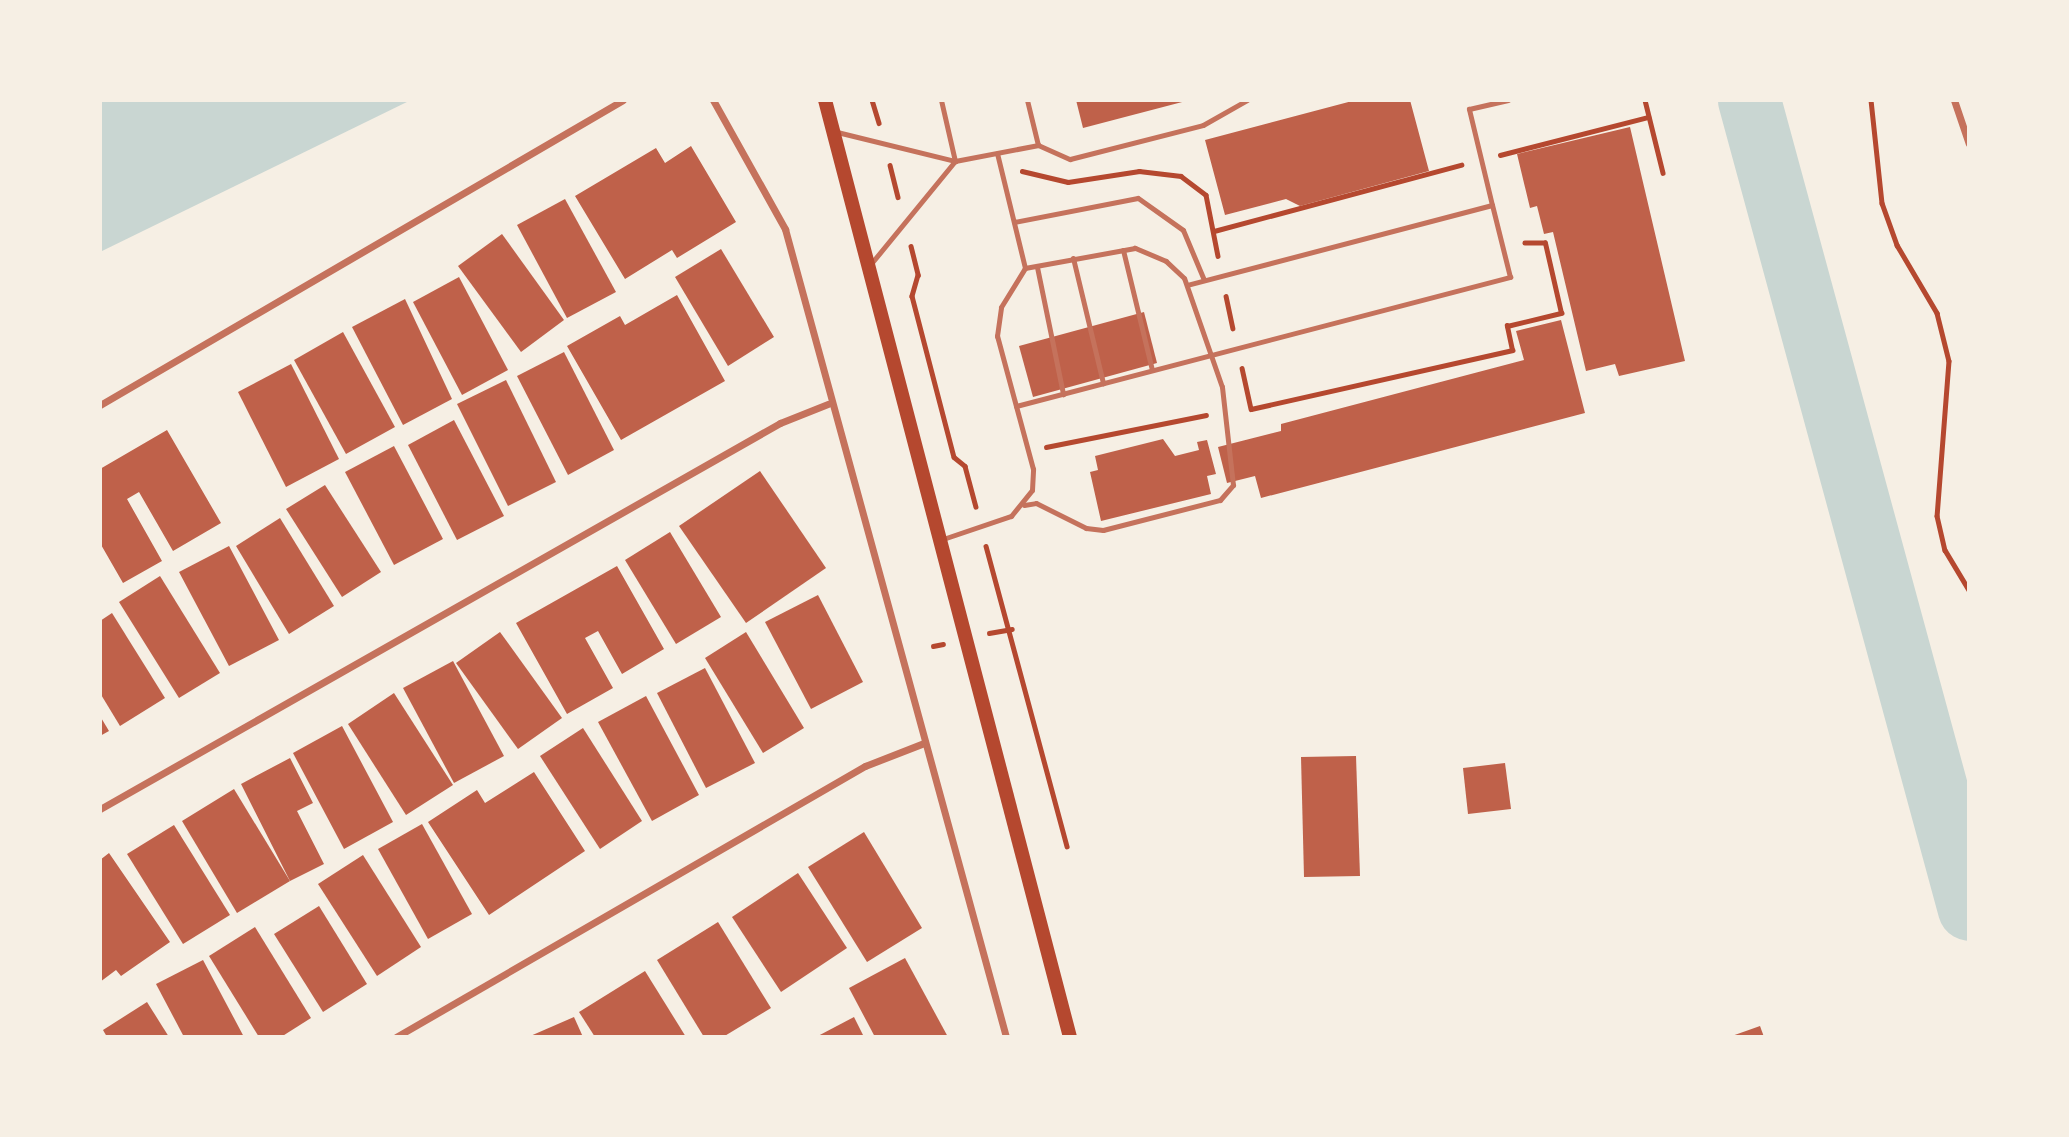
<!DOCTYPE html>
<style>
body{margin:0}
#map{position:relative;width:2069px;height:1137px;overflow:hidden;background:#f6efe4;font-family:Bitter,serif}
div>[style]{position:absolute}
.water>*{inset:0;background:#c9d6d2}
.river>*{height:63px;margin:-31.5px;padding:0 31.5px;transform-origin:31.5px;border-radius:31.5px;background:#c9d6d2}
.building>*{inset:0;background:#bf614a}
.path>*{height:4.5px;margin:-2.25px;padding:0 2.25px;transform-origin:2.25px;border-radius:2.25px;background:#b5482f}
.service>*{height:5px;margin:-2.5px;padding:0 2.5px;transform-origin:2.5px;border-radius:2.5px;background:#c5725c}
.minor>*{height:7px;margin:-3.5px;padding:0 3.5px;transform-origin:3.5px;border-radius:3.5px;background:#c5725c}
.secondary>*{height:14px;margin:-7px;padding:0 7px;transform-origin:7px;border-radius:7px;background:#b5482f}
span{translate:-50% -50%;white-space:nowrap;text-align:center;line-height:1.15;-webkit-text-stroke:7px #f6efe4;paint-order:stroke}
.frame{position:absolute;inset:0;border:102px solid #f6efe4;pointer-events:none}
</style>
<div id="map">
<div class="water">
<div style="clip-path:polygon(100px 100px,411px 100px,100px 252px)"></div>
</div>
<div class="river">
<div style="left:1749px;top:100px;width:838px;rotate:74.79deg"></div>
</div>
<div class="building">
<div style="clip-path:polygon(1076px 100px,1186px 100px,1186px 101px,1083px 128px)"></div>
<div style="clip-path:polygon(1356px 100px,1410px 100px,1429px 171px,1300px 206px,1286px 199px,1225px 215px,1205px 140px)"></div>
<div style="clip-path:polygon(1630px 127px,1685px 361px,1619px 376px,1615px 364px,1586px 371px,1553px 232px,1544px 234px,1537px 206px,1530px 208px,1517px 154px)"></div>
<div style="clip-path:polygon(691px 146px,736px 222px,677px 258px,672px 250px,625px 279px,575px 196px,656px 148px,665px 163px)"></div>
<div style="clip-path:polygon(565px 199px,616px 292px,567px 318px,517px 225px)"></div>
<div style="clip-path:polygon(502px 234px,564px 320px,521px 352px,458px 266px)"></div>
<div style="clip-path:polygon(721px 249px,774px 337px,728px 366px,675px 277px)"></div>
<div style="clip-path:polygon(459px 277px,508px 370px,462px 395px,413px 302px)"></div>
<div style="clip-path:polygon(677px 295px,725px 381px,621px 440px,567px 346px,620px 316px,625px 325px)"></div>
<div style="clip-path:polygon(405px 299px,452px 399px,403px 425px,352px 327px)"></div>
<div style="clip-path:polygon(1144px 312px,1157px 363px,1033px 397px,1019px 346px)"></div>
<div style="clip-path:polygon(1561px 320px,1585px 413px,1261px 498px,1255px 476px,1227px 483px,1218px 447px,1281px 431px,1281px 424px,1524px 360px,1516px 331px)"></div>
<div style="clip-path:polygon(343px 332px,395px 427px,346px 454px,294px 360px)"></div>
<div style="clip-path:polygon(564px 352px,614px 450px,568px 475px,517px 376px)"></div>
<div style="clip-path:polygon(291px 364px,339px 459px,286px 487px,238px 392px)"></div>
<div style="clip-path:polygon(506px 380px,556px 482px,508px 506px,457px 404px)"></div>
<div style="clip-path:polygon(454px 420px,504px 516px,457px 540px,408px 445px)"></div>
<div style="clip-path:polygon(167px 430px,221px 523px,173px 551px,139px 492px,127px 499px,162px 561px,123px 583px,100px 543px,100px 469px)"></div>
<div style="clip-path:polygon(1163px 439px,1175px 456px,1199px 450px,1197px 442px,1207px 440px,1216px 474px,1207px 476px,1211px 494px,1101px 521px,1090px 472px,1098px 470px,1095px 456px)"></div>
<div style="clip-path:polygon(394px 446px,443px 539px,394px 565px,345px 472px)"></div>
<div style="clip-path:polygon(760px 471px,826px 568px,746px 623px,679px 526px)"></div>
<div style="clip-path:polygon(325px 485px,381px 572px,342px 597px,286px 509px)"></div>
<div style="clip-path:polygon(280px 518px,334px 606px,289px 634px,236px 546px)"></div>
<div style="clip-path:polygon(670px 532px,721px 617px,676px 644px,625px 560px)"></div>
<div style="clip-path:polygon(229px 546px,279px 640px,229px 666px,179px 572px)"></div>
<div style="clip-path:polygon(617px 566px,664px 649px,622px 674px,598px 631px,585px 638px,613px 688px,567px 714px,516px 623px)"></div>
<div style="clip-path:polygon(160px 576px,220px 673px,179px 698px,119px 602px)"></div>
<div style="clip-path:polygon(818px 595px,863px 682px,811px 709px,765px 622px)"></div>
<div style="clip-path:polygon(112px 613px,165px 698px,120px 726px,100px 693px,100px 621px)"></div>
<div style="clip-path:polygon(500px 632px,562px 718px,518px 749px,456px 663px)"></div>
<div style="clip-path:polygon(746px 632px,804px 728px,763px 753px,705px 658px)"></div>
<div style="clip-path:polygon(453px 661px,504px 756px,454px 783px,403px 688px)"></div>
<div style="clip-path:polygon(705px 668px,755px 763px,706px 788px,657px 693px)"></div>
<div style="clip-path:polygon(394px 693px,453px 785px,406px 815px,348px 724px)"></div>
<div style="clip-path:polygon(646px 696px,699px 795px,652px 821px,598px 722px)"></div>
<div style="clip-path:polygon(100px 716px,109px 731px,100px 736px)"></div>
<div style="clip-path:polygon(342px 726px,393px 822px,344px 849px,293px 753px)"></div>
<div style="clip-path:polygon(583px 728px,642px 821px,600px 849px,540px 756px)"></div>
<div style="clip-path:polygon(1356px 756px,1360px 876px,1304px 877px,1301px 757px)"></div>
<div style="clip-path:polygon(290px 758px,313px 803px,297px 811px,324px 864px,290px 881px,241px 784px)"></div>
<div style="clip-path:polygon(1505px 763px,1511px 809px,1468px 814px,1463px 768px)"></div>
<div style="clip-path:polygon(534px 772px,585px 851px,489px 915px,428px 822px,477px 790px,485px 803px)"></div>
<div style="clip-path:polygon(234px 789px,290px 881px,237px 913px,182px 821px)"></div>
<div style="clip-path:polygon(422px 824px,472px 914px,428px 939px,378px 849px)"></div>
<div style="clip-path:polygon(174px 825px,230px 915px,183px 944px,127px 854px)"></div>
<div style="clip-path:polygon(864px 832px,922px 928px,867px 962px,808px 867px)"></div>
<div style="clip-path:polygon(109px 853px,170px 942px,121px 976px,116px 970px,100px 982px,100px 860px)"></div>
<div style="clip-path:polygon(363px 855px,421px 947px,377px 976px,318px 884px)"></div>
<div style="clip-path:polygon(798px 873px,847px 948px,781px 992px,732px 917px)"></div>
<div style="clip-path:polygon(319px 906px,367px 984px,323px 1012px,274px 934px)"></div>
<div style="clip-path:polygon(718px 922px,771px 1008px,723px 1037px,704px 1037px,657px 960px)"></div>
<div style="clip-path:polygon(255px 927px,311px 1018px,281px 1037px,259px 1037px,209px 956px)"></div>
<div style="clip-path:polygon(905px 958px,948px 1037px,875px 1037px,849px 988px)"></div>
<div style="clip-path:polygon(203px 960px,244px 1037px,184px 1037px,156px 984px)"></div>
<div style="clip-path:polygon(645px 971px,686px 1037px,595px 1037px,579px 1012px)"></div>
<div style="clip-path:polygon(147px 1002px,169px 1037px,107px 1037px,103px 1030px)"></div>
<div style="clip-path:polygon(574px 1017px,583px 1037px,528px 1037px)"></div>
<div style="clip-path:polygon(854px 1017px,864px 1037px,816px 1037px)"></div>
<div style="clip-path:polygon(1760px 1026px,1764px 1037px,1729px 1037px)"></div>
</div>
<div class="path">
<div style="left:872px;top:100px;width:24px;rotate:73deg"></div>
<div style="left:1645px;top:100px;width:75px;rotate:76.1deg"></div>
<div style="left:1871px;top:100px;width:104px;rotate:83.9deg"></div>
<div style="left:1882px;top:203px;width:45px;rotate:70.3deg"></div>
<div style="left:1897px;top:245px;width:79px;rotate:59.5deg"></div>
<div style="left:1937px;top:313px;width:49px;rotate:76deg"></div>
<div style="left:1949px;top:361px;width:155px;rotate:94.4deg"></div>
<div style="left:1937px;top:516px;width:35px;rotate:77deg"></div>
<div style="left:1945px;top:550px;width:47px;rotate:59deg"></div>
<div style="left:1500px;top:155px;width:153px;rotate:-14.4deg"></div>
<div style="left:890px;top:165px;width:33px;rotate:76deg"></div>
<div style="left:1022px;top:171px;width:47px;rotate:13.4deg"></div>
<div style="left:1068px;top:182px;width:72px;rotate:-8.8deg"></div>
<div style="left:1139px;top:171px;width:42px;rotate:6.8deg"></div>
<div style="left:1181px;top:176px;width:31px;rotate:37deg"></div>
<div style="left:1206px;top:195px;width:62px;rotate:78.9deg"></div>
<div style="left:1214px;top:231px;width:256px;rotate:-15deg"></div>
<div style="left:911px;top:246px;width:30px;rotate:76deg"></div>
<div style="left:918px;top:275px;width:22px;rotate:106deg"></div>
<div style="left:912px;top:296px;width:166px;rotate:75.4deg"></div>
<div style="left:954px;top:457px;width:14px;rotate:39deg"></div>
<div style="left:965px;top:466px;width:42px;rotate:75deg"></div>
<div style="left:1226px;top:296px;width:33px;rotate:78deg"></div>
<div style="left:1242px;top:368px;width:42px;rotate:77.6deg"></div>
<div style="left:1251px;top:409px;width:268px;rotate:-12.7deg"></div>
<div style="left:1512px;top:350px;width:25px;rotate:-102deg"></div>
<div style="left:1507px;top:326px;width:56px;rotate:-13.5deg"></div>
<div style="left:1561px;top:313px;width:72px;rotate:-102.9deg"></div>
<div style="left:1545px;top:243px;width:20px;rotate:180deg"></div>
<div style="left:1046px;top:447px;width:163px;rotate:-11.3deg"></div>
<div style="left:986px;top:546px;width:311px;rotate:74.9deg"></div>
<div style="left:989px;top:633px;width:23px;rotate:-10deg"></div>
<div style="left:933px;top:646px;width:10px;rotate:-11deg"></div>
</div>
<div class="service">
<div style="left:941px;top:100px;width:63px;rotate:77.1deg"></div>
<div style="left:955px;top:161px;width:85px;rotate:-10.9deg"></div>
<div style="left:1027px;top:100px;width:46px;rotate:76.3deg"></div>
<div style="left:1038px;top:145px;width:35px;rotate:24deg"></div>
<div style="left:1070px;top:159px;width:137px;rotate:-14.3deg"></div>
<div style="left:1203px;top:125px;width:51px;rotate:-29.6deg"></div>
<div style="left:837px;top:132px;width:122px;rotate:13.8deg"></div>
<div style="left:955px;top:161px;width:134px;rotate:129.3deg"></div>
<div style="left:1492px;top:205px;width:99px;rotate:-103.5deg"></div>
<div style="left:1469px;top:109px;width:40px;rotate:-13deg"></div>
<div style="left:1014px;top:222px;width:126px;rotate:-11deg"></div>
<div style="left:1138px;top:198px;width:55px;rotate:35.4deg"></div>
<div style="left:1183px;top:230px;width:54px;rotate:67.2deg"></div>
<div style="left:1123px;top:250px;width:123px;rotate:76.4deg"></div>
<div style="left:1073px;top:258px;width:129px;rotate:76.5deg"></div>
<div style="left:1037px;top:267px;width:130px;rotate:78.4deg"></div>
<div style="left:1016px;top:406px;width:511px;rotate:-14.64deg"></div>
<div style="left:1510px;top:277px;width:74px;rotate:-104deg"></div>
<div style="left:1492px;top:205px;width:315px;rotate:165.3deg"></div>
<div style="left:1024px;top:505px;width:12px;rotate:-9deg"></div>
<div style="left:1036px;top:503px;width:56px;rotate:26.6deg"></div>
<div style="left:1086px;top:528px;width:17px;rotate:7deg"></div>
<div style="left:1103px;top:530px;width:121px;rotate:-14.4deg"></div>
<div style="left:1220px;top:500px;width:20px;rotate:-49deg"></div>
<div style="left:1233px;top:485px;width:99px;rotate:-96.4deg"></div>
<div style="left:1222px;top:387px;width:115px;rotate:-109.2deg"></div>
<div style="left:1184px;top:278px;width:25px;rotate:-137deg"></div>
<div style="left:1166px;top:261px;width:34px;rotate:-157deg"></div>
<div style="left:1135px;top:248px;width:112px;rotate:169.7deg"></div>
<div style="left:943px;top:539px;width:72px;rotate:-18.7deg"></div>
<div style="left:1011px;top:516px;width:33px;rotate:-51deg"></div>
<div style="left:1032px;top:490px;width:21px;rotate:-87deg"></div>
<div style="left:1033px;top:469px;width:138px;rotate:-105.1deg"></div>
<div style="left:997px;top:336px;width:29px;rotate:-82deg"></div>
<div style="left:1001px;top:307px;width:46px;rotate:-58.4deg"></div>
<div style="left:1025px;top:268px;width:118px;rotate:-103.7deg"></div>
</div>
<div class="minor">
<div style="left:713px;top:100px;width:148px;rotate:60.8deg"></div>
<div style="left:785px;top:229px;width:838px;rotate:74.7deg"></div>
<div style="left:1954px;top:100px;width:46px;rotate:71.2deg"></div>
<div style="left:100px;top:405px;width:605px;rotate:-30.25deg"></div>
<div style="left:100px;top:809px;width:782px;rotate:-29.58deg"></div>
<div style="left:780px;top:423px;width:52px;rotate:-21.6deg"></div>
<div style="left:396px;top:1037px;width:542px;rotate:-30.02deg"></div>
<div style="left:865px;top:766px;width:63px;rotate:-21.3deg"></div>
</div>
<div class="secondary">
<div style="left:825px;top:100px;width:969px;rotate:75.35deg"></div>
</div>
<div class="frame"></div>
</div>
